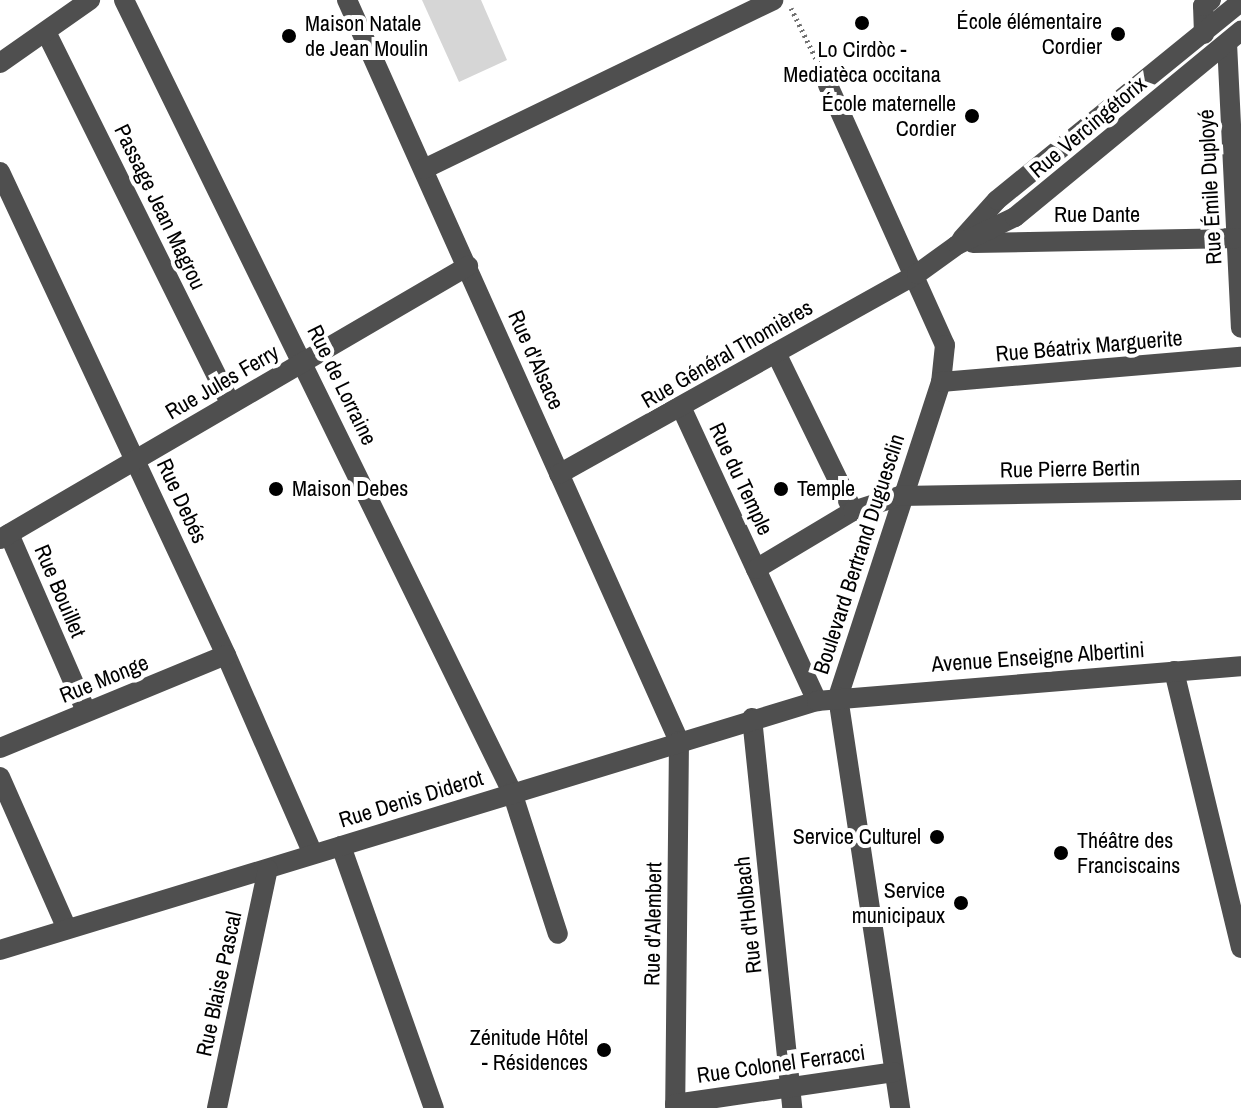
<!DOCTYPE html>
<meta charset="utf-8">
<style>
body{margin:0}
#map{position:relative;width:1241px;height:1108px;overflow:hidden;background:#fff;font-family:"Archivo Narrow",sans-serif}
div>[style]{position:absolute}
.green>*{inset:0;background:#d6d6d6}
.path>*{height:5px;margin-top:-2.5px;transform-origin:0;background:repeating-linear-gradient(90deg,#717171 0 2px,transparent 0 6px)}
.minor>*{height:20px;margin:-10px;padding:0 10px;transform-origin:10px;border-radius:10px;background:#4f4f4f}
.dots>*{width:22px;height:22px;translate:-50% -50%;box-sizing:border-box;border:4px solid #fff;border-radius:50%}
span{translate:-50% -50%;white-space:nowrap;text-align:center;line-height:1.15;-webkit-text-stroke:8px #fff;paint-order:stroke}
.poi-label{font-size:22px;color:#000}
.right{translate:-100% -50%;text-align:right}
.left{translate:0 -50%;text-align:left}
.street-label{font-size:22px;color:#000}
</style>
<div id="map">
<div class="green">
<div style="clip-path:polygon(422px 0,481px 0,507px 60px,459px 82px)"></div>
</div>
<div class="path">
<div style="left:791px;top:8px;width:66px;rotate:63.8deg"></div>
</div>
<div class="minor">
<div style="left:124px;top:0;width:882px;rotate:63.9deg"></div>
<div style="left:512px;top:792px;width:149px;rotate:72.1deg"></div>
<div style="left:347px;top:0;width:812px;rotate:65.87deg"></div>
<div style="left:679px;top:741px;width:367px;rotate:90.6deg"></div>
<div style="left:46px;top:32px;width:415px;rotate:63.6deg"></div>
<div style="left:1204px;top:34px;width:28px;rotate:-92deg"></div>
<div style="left:1203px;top:6px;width:10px;rotate:-37deg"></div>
<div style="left:1227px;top:43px;width:285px;rotate:87.2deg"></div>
<div style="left:0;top:63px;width:110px;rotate:-35deg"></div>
<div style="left:828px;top:85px;width:285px;rotate:65.8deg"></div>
<div style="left:945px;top:345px;width:37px;rotate:96deg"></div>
<div style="left:941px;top:382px;width:331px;rotate:108.1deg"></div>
<div style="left:838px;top:697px;width:416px;rotate:81.4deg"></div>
<div style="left:424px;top:169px;width:388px;rotate:-25.8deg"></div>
<div style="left:0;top:172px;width:533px;rotate:64.92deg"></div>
<div style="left:226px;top:655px;width:217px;rotate:66.4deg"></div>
<div style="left:962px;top:239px;width:52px;rotate:-48.1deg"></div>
<div style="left:997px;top:200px;width:314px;rotate:-39.1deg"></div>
<div style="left:973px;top:243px;width:265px;rotate:-1.1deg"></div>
<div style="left:776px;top:353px;width:176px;rotate:64deg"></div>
<div style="left:941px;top:382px;width:301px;rotate:-4.8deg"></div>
<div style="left:682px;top:409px;width:322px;rotate:65.2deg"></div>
<div style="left:559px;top:474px;width:410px;rotate:-29.2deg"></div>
<div style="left:917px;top:274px;width:49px;rotate:-35.9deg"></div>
<div style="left:957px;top:245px;width:64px;rotate:-25.8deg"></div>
<div style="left:1015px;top:217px;width:293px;rotate:-39.5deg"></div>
<div style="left:9px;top:534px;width:193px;rotate:66.5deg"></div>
<div style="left:0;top:539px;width:542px;rotate:-30.26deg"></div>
<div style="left:756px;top:569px;width:113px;rotate:-30.9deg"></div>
<div style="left:853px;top:511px;width:49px;rotate:-17.7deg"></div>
<div style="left:900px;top:496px;width:341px;rotate:-1deg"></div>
<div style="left:1174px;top:671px;width:285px;rotate:76.4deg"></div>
<div style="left:752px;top:718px;width:392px;rotate:84.1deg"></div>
<div style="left:0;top:748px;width:244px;rotate:-22.4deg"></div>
<div style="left:0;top:777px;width:166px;rotate:66.2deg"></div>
<div style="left:341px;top:846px;width:278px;rotate:70.5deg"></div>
<div style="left:0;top:950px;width:854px;rotate:-16.95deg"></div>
<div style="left:817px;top:701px;width:425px;rotate:-4.7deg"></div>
<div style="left:675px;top:1104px;width:221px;rotate:-8.3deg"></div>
<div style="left:217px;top:1108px;width:244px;rotate:-78deg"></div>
</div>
<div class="dots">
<div style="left:862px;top:23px;background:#000"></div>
<div style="left:1118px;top:34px;background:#000"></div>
<div style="left:289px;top:36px;background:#000"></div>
<div style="left:972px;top:116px;background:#000"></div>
<div style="left:276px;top:489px;background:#000"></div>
<div style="left:781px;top:489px;background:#000"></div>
<div style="left:937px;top:837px;background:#000"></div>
<div style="left:1061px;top:853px;background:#000"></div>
<div style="left:961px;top:903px;background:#000"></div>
<div style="left:604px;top:1050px;background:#000"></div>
</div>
<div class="poi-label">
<span class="right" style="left:1102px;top:34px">École élémentaire<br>Cordier</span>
<span class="left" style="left:305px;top:36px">Maison Natale<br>de Jean Moulin</span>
<span style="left:862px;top:62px">Lo Cirdòc -<br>Mediatèca occitana</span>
<span class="right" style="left:956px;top:116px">École maternelle<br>Cordier</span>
<span class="left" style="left:292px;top:489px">Maison Debes</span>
<span class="left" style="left:797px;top:489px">Temple</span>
<span class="right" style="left:921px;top:837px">Service Culturel</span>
<span class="left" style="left:1077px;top:853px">Théâtre des<br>Franciscains</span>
<span class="right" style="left:945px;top:903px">Service<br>municipaux</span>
<span class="right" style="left:588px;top:1050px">Zénitude Hôtel<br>- Résidences</span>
</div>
<div class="street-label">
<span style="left:1088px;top:127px;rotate:-40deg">Rue Vercingétorix</span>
<span style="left:1210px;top:187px;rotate:-93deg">Rue Émile Duployé</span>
<span style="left:160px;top:207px;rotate:64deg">Passage Jean Magrou</span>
<span style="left:1097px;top:215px">Rue Dante</span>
<span style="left:1089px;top:346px;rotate:-5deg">Rue Béatrix Marguerite</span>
<span style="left:727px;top:354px;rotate:-30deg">Rue Général Thomières</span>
<span style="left:536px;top:360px;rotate:66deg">Rue d'Alsace</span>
<span style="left:222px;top:382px;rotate:-30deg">Rue Jules Ferry</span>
<span style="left:342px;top:385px;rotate:64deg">Rue de Lorraine</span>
<span style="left:1070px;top:469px;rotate:-1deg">Rue Pierre Bertin</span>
<span style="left:741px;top:479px;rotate:65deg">Rue du Temple</span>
<span style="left:182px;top:501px;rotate:65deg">Rue Debés</span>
<span style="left:859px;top:554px;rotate:-72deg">Boulevard Bertrand Duguesclin</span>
<span style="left:60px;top:591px;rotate:67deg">Rue Bouillet</span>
<span style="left:1038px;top:657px;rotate:-4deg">Avenue Enseigne Albertini</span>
<span style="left:104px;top:679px;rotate:-22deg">Rue Monge</span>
<span style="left:411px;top:799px;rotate:-17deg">Rue Denis Diderot</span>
<span style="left:748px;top:915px;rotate:-96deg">Rue d'Holbach</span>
<span style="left:653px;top:924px;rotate:-89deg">Rue d'Alembert</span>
<span style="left:219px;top:984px;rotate:-78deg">Rue Blaise Pascal</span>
<span style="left:781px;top:1064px;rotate:-8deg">Rue Colonel Ferracci</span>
</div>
</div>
